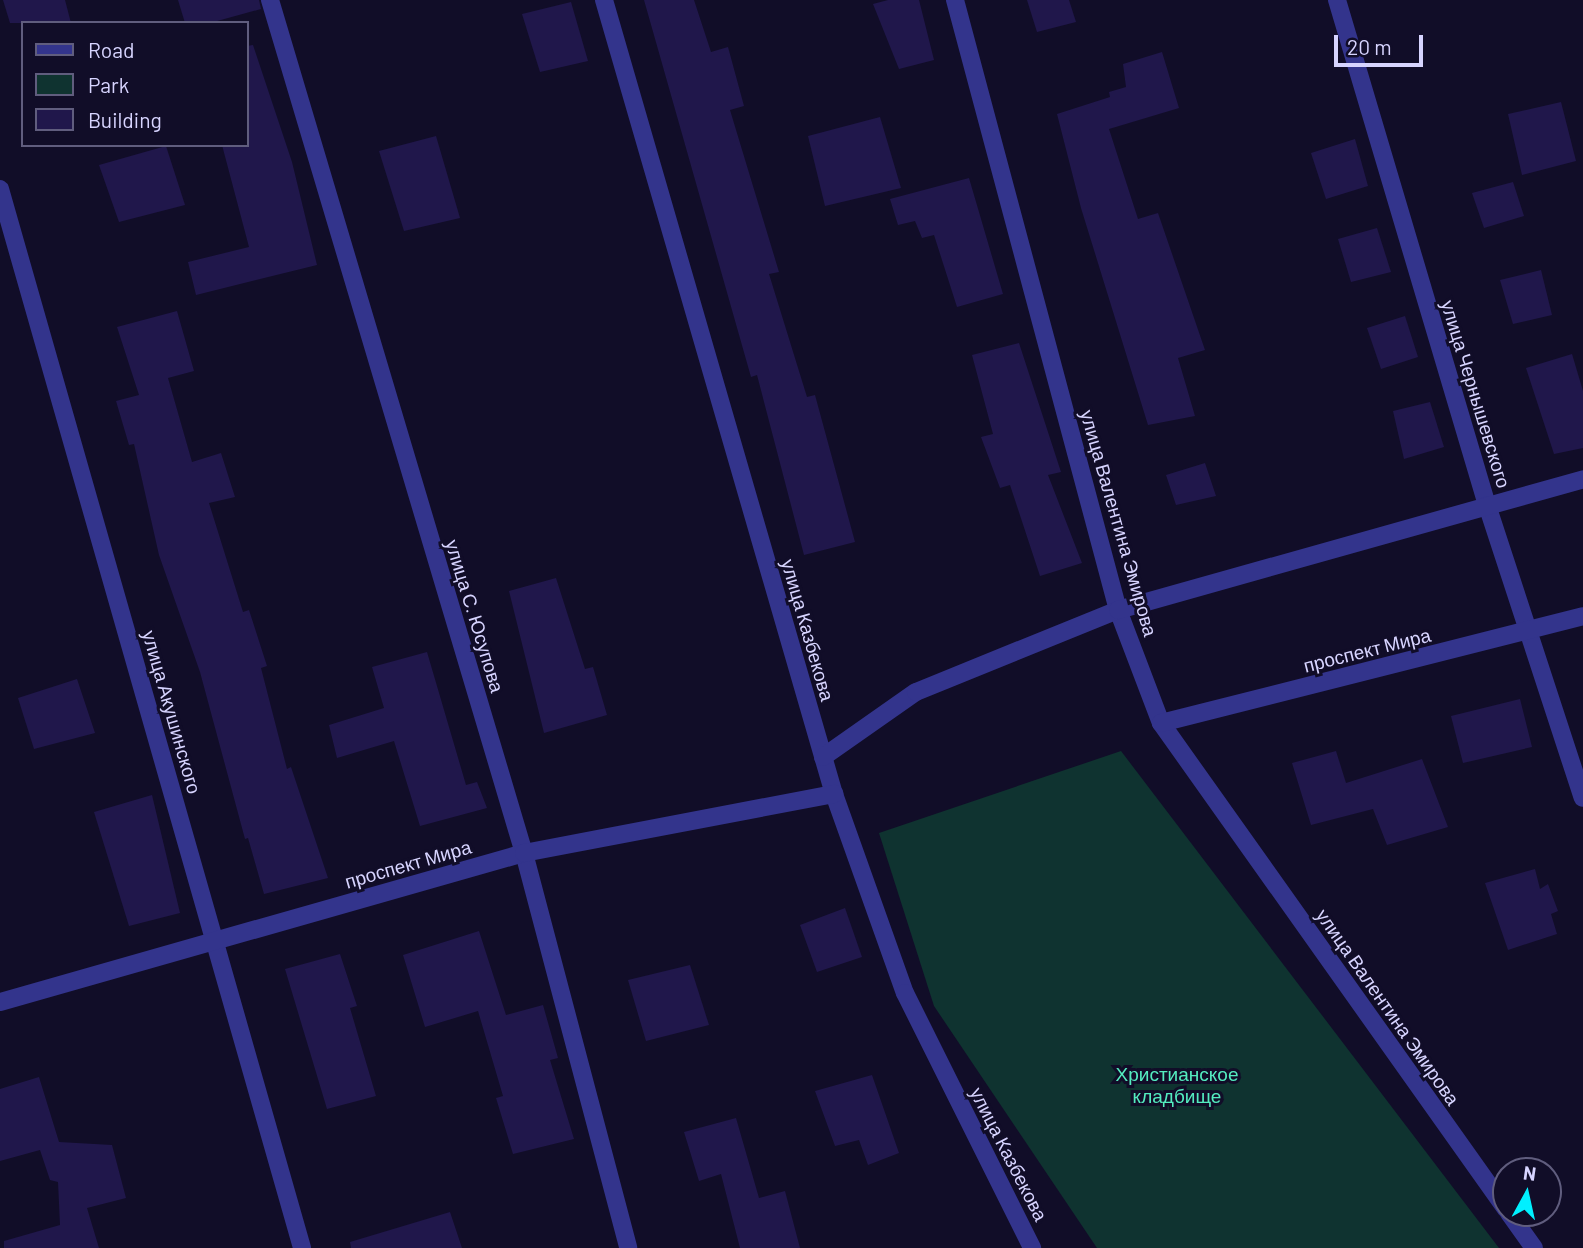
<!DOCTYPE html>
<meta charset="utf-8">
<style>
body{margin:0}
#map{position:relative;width:1583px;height:1248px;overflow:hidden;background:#110d28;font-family:Barlow,sans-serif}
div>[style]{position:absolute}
.green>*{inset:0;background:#0f3330}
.building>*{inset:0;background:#20174b}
.street>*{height:18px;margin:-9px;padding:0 9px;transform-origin:9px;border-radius:9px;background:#33348c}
span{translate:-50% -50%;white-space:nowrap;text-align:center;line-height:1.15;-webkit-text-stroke:6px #110d28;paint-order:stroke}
.street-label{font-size:19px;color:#d7d4ff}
.park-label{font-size:19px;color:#54ecbf}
.legend{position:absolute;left:21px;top:21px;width:228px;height:126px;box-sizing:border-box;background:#110d28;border:2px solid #605d7e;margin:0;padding:9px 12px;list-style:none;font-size:21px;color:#d7d4ff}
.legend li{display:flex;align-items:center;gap:14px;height:35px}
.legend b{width:35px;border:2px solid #605d7e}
.north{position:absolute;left:1492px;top:1157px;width:70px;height:70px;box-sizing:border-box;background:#110d28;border:2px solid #605d7e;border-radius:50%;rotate:8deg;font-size:19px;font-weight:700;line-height:28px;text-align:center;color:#d7d4ff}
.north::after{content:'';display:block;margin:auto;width:24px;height:32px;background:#00f0ff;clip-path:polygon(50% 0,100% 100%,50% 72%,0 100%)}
.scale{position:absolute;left:1334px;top:35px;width:89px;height:32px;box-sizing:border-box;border:4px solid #d7d4ff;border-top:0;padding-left:9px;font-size:21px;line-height:24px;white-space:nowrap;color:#d7d4ff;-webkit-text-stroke:5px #110d28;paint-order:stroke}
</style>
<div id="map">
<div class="green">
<div style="clip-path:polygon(1121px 751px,1499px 1248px,1097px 1248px,934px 1006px,879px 833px)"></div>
</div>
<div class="building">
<div style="clip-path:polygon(3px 0,65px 0,71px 23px,10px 23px)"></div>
<div style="clip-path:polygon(178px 0,259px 0,261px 9px,210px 23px,185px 23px)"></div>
<div style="clip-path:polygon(644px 0,694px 0,711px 52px,728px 47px,744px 106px,730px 110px,779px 272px,769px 274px,807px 397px,815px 395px,855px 542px,804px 555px,757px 375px,751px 377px)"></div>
<div style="clip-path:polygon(888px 0,919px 0,934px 60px,899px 69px,873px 4px)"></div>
<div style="clip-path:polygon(1027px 0,1069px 0,1076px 22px,1037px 32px)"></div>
<div style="clip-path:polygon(571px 2px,588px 61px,540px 72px,522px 14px)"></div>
<div style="clip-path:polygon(253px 45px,292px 162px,317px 265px,196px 295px,188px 262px,249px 247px,222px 145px,247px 145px,247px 46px)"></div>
<div style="clip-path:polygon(1162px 52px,1179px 108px,1109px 129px,1138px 219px,1158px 213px,1205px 350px,1178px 358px,1195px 416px,1148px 425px,1081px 208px,1057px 114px,1110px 97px,1109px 92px,1126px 87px,1123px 64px)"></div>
<div style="clip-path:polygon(1561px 102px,1576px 161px,1522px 175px,1508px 114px)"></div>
<div style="clip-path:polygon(880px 117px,901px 188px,825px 206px,808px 136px)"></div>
<div style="clip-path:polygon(436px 136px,460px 218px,404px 231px,379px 151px)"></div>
<div style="clip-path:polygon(1355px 139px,1368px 186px,1326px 199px,1311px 153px)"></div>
<div style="clip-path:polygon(166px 146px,185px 205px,119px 222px,99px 165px)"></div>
<div style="clip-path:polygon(969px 178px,1003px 294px,957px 307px,934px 235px,922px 238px,915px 221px,898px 225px,890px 199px)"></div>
<div style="clip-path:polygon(1513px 182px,1524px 216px,1484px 228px,1472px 193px)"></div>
<div style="clip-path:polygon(1377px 228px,1391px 272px,1351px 282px,1338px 239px)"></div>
<div style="clip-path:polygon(1541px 270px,1552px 315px,1513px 324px,1500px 280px)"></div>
<div style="clip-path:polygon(177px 311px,194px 371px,168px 378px,192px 462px,221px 453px,235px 497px,209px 503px,243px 612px,249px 610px,267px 666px,261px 668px,287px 769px,291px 767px,328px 878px,264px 894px,248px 838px,245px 839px,200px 672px,159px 555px,134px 444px,129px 445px,116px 401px,139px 395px,117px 327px)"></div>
<div style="clip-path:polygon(1405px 316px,1418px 357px,1381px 369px,1367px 328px)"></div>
<div style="clip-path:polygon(1019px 343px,1061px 472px,1048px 475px,1082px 563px,1040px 576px,1010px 485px,1000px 488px,981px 437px,993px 434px,972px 355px)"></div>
<div style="clip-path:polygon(1572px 354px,1583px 391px,1583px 448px,1554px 454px,1526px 368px)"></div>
<div style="clip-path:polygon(1430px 402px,1444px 447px,1404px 459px,1393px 411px)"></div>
<div style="clip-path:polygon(1205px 463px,1216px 496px,1176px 505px,1166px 475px)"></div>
<div style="clip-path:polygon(556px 578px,585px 669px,593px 667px,607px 715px,544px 733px,509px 591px)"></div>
<div style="clip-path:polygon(427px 652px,466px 785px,477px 782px,487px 808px,420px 826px,394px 741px,337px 758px,329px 725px,384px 708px,372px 667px)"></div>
<div style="clip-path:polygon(77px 679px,95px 733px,34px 749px,18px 698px)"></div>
<div style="clip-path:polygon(1520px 699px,1532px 747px,1463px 763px,1451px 716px)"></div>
<div style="clip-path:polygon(1336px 751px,1346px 783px,1422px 759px,1448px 827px,1387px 845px,1373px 809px,1311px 825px,1292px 763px)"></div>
<div style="clip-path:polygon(152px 795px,180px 913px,129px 926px,94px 812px)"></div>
<div style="clip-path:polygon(1535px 869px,1540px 889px,1548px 884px,1558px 911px,1551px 914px,1557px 934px,1508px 950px,1485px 883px)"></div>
<div style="clip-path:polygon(845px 908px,862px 957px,817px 972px,800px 925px)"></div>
<div style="clip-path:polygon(479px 931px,506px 1015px,543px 1005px,558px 1058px,550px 1060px,574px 1139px,513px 1154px,496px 1098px,503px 1096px,478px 1011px,425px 1027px,403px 955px)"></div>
<div style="clip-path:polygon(340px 954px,357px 1006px,350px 1008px,376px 1096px,327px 1109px,285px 969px)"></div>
<div style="clip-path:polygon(690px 965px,709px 1025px,646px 1041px,628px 980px)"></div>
<div style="clip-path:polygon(872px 1075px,899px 1153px,868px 1165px,859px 1140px,835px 1146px,815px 1091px)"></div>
<div style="clip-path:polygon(39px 1077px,59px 1142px,112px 1145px,126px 1198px,87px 1208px,99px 1248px,4px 1248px,4px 1241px,60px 1225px,58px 1182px,50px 1180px,40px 1150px,0 1161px,0 1089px)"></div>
<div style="clip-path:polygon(736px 1118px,759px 1198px,785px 1191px,800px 1248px,740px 1248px,721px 1174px,699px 1181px,684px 1132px)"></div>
<div style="clip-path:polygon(450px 1212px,462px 1248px,351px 1248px,350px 1242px)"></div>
</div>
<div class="street">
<div style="left:270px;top:0;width:890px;rotate:73.42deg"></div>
<div style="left:524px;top:853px;width:408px;rotate:75.2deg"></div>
<div style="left:604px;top:0;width:827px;rotate:73.85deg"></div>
<div style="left:834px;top:794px;width:211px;rotate:70.4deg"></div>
<div style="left:905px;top:993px;width:285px;rotate:63.5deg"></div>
<div style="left:955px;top:0;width:631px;rotate:75.04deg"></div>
<div style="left:1118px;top:610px;width:121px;rotate:69.2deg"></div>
<div style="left:1161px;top:723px;width:596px;rotate:54.63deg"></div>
<div style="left:1337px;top:0;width:527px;rotate:73.46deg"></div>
<div style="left:1487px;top:505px;width:308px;rotate:71.9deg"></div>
<div style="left:0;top:189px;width:1101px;rotate:74.08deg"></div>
<div style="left:1161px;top:723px;width:435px;rotate:-14.2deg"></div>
<div style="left:823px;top:757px;width:113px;rotate:-35deg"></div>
<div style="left:916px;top:692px;width:218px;rotate:-22.1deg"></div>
<div style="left:1118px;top:610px;width:483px;rotate:-15.7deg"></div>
<div style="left:0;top:1002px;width:545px;rotate:-15.87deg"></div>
<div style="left:524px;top:853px;width:316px;rotate:-10.8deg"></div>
<div style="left:1509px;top:1213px;width:43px;rotate:54.5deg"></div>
</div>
<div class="street-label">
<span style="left:1476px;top:394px;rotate:73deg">улица Чернышевского</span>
<span style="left:1119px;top:523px;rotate:74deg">улица Валентина Эмирова</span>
<span style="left:475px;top:616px;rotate:73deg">улица С. Юсупова</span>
<span style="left:808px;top:630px;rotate:74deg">улица Казбекова</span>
<span style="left:1367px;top:650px;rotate:-14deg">проспект Мира</span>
<span style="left:172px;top:712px;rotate:74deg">улица Акушинского</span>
<span style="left:408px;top:864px;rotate:-16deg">проспект Мира</span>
<span style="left:1388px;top:1007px;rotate:55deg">улица Валентина Эмирова</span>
<span style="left:1009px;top:1154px;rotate:63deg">улица Казбекова</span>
</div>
<div class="park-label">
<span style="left:1177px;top:1085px">Христианское<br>кладбище</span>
</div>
<ul class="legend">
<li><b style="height:9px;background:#33348c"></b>Road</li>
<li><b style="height:19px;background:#0f3330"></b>Park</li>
<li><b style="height:19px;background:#20174b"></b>Building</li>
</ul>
<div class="north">N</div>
<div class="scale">20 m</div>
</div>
